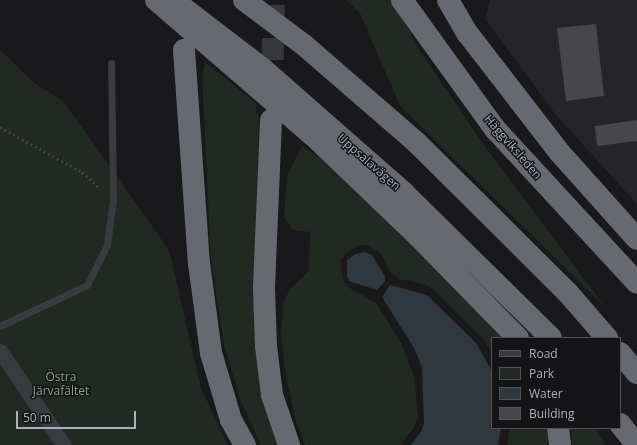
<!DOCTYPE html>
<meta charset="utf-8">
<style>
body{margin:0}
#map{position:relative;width:637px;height:445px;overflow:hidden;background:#19191b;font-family:"Open Sans",sans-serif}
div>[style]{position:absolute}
.built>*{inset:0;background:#252528}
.green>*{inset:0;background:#212922}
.water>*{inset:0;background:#2f383e}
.building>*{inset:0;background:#46464b}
.motorway-tunnel>*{height:22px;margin-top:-11px;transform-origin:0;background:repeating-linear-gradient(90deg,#36373b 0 22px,transparent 0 33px)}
.path>*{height:2.5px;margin-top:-1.25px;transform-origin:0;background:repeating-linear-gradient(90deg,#404247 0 2px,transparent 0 5px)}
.service>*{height:7px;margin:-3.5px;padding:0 3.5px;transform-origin:3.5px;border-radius:3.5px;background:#3a3b40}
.minor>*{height:15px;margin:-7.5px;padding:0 7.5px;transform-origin:7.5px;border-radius:7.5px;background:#3a3b40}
.motorway>*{height:22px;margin:-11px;padding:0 11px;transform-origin:11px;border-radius:11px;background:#666970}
span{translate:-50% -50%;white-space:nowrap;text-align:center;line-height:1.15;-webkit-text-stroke:3px #141416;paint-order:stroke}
.street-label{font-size:12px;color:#acb0ba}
.park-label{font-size:12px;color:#84a486}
.legend{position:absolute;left:491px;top:337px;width:130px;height:92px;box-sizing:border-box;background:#141416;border:1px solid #515258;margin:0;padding:5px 7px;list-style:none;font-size:12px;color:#acb0ba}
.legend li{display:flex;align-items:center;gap:8px;height:20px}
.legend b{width:20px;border:1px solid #515258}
.scale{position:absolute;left:16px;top:411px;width:120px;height:18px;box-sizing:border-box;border:2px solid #acb0ba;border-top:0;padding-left:5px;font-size:12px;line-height:14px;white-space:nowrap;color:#acb0ba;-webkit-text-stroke:3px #141416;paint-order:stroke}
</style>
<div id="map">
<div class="built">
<div style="clip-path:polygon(490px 0,637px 0,637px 204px,556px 115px,485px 19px)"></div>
</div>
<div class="green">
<div style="clip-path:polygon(346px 0,394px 0,416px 45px,483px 144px,605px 307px,400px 106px,360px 13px)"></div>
<div style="clip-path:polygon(0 50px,34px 83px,63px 101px,169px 250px,201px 388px,228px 445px,0 445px)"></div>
<div style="clip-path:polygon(205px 62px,257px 104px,256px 113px,259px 114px,255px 258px,278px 445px,261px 445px,241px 402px,224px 345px,211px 259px,202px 77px)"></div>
<div style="clip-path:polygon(302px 146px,331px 165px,505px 338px,492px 338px,492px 353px,485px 341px,433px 289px,424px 284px,399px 279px,391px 273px,380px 253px,367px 245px,359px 245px,347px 252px,341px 260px,342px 277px,346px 286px,376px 303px,401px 343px,414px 376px,418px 417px,413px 429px,400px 445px,305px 445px,296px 422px,285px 373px,281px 336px,283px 303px,290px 289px,309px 271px,310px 232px,293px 230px,284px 217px,287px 176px)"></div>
<div style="clip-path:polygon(510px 428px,548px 428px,547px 445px,507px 445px)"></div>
<div style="clip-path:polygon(570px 428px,594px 428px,606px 445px,572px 445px)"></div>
</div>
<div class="water">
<div style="clip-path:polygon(365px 252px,372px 255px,385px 276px,385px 281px,377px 290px,349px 281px,347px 276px,347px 260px,355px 254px)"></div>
<div style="clip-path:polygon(390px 285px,427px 295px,477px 344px,492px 372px,492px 428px,501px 428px,498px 445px,411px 445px,422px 430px,424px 423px,422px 367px,414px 348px,382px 297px)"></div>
</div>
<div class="building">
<div style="clip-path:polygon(596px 24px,604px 96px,566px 101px,557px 28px)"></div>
<div style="clip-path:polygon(637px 120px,637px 141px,597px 146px,595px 126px)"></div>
</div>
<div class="motorway-tunnel">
<div style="left:272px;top:93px;width:93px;rotate:-88.8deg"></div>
</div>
<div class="path">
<div style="left:0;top:127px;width:94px;rotate:28.8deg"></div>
<div style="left:82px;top:172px;width:25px;rotate:42deg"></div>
</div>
<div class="service">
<div style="left:0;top:326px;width:96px;rotate:-25.2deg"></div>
<div style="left:87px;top:285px;width:45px;rotate:-63.4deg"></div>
<div style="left:107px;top:245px;width:45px;rotate:-82.4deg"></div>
<div style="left:113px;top:200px;width:137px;rotate:-90.8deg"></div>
</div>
<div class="minor">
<div style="left:0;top:351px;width:114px;rotate:55.8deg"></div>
</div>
<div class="motorway">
<div style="left:156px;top:0;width:214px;rotate:40.8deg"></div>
<div style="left:318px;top:140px;width:139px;rotate:43.8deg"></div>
<div style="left:418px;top:236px;width:143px;rotate:45.6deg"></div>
<div style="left:173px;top:0;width:113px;rotate:37.5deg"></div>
<div style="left:263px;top:69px;width:188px;rotate:41.3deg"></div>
<div style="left:404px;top:193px;width:206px;rotate:44.6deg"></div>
<div style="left:244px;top:0;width:75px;rotate:36.9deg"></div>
<div style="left:304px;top:45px;width:150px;rotate:40.9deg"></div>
<div style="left:417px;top:143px;width:213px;rotate:44.8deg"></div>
<div style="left:568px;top:293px;width:60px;rotate:49.1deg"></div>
<div style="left:402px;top:0;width:159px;rotate:54.2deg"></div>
<div style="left:495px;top:129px;width:209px;rotate:47.3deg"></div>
<div style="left:448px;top:0;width:39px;rotate:60deg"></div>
<div style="left:468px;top:34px;width:150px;rotate:52.3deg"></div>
<div style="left:560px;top:153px;width:115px;rotate:48.2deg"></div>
<div style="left:184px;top:50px;width:214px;rotate:86deg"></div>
<div style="left:199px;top:263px;width:91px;rotate:82.4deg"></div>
<div style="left:211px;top:353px;width:70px;rotate:73.4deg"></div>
<div style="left:231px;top:420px;width:29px;rotate:61deg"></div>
<div style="left:271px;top:120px;width:169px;rotate:92.4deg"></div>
<div style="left:264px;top:289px;width:57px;rotate:88deg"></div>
<div style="left:266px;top:346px;width:49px;rotate:83deg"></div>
<div style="left:272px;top:395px;width:53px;rotate:71.2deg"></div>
<div style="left:620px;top:353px;width:26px;rotate:50deg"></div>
<div style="left:620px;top:424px;width:27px;rotate:51deg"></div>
<div style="left:558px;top:428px;width:17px;rotate:83deg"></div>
</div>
<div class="street-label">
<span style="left:513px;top:147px;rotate:49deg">Häggviksleden</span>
<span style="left:369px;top:162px;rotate:41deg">Uppsalavägen</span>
</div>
<div class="park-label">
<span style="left:61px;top:384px">Östra<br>Järvafältet</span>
</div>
<ul class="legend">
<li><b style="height:5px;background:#3a3b40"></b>Road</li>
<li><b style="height:11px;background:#212922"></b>Park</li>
<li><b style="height:11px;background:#2f383e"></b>Water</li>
<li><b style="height:11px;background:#46464b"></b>Building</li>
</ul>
<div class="scale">50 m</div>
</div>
